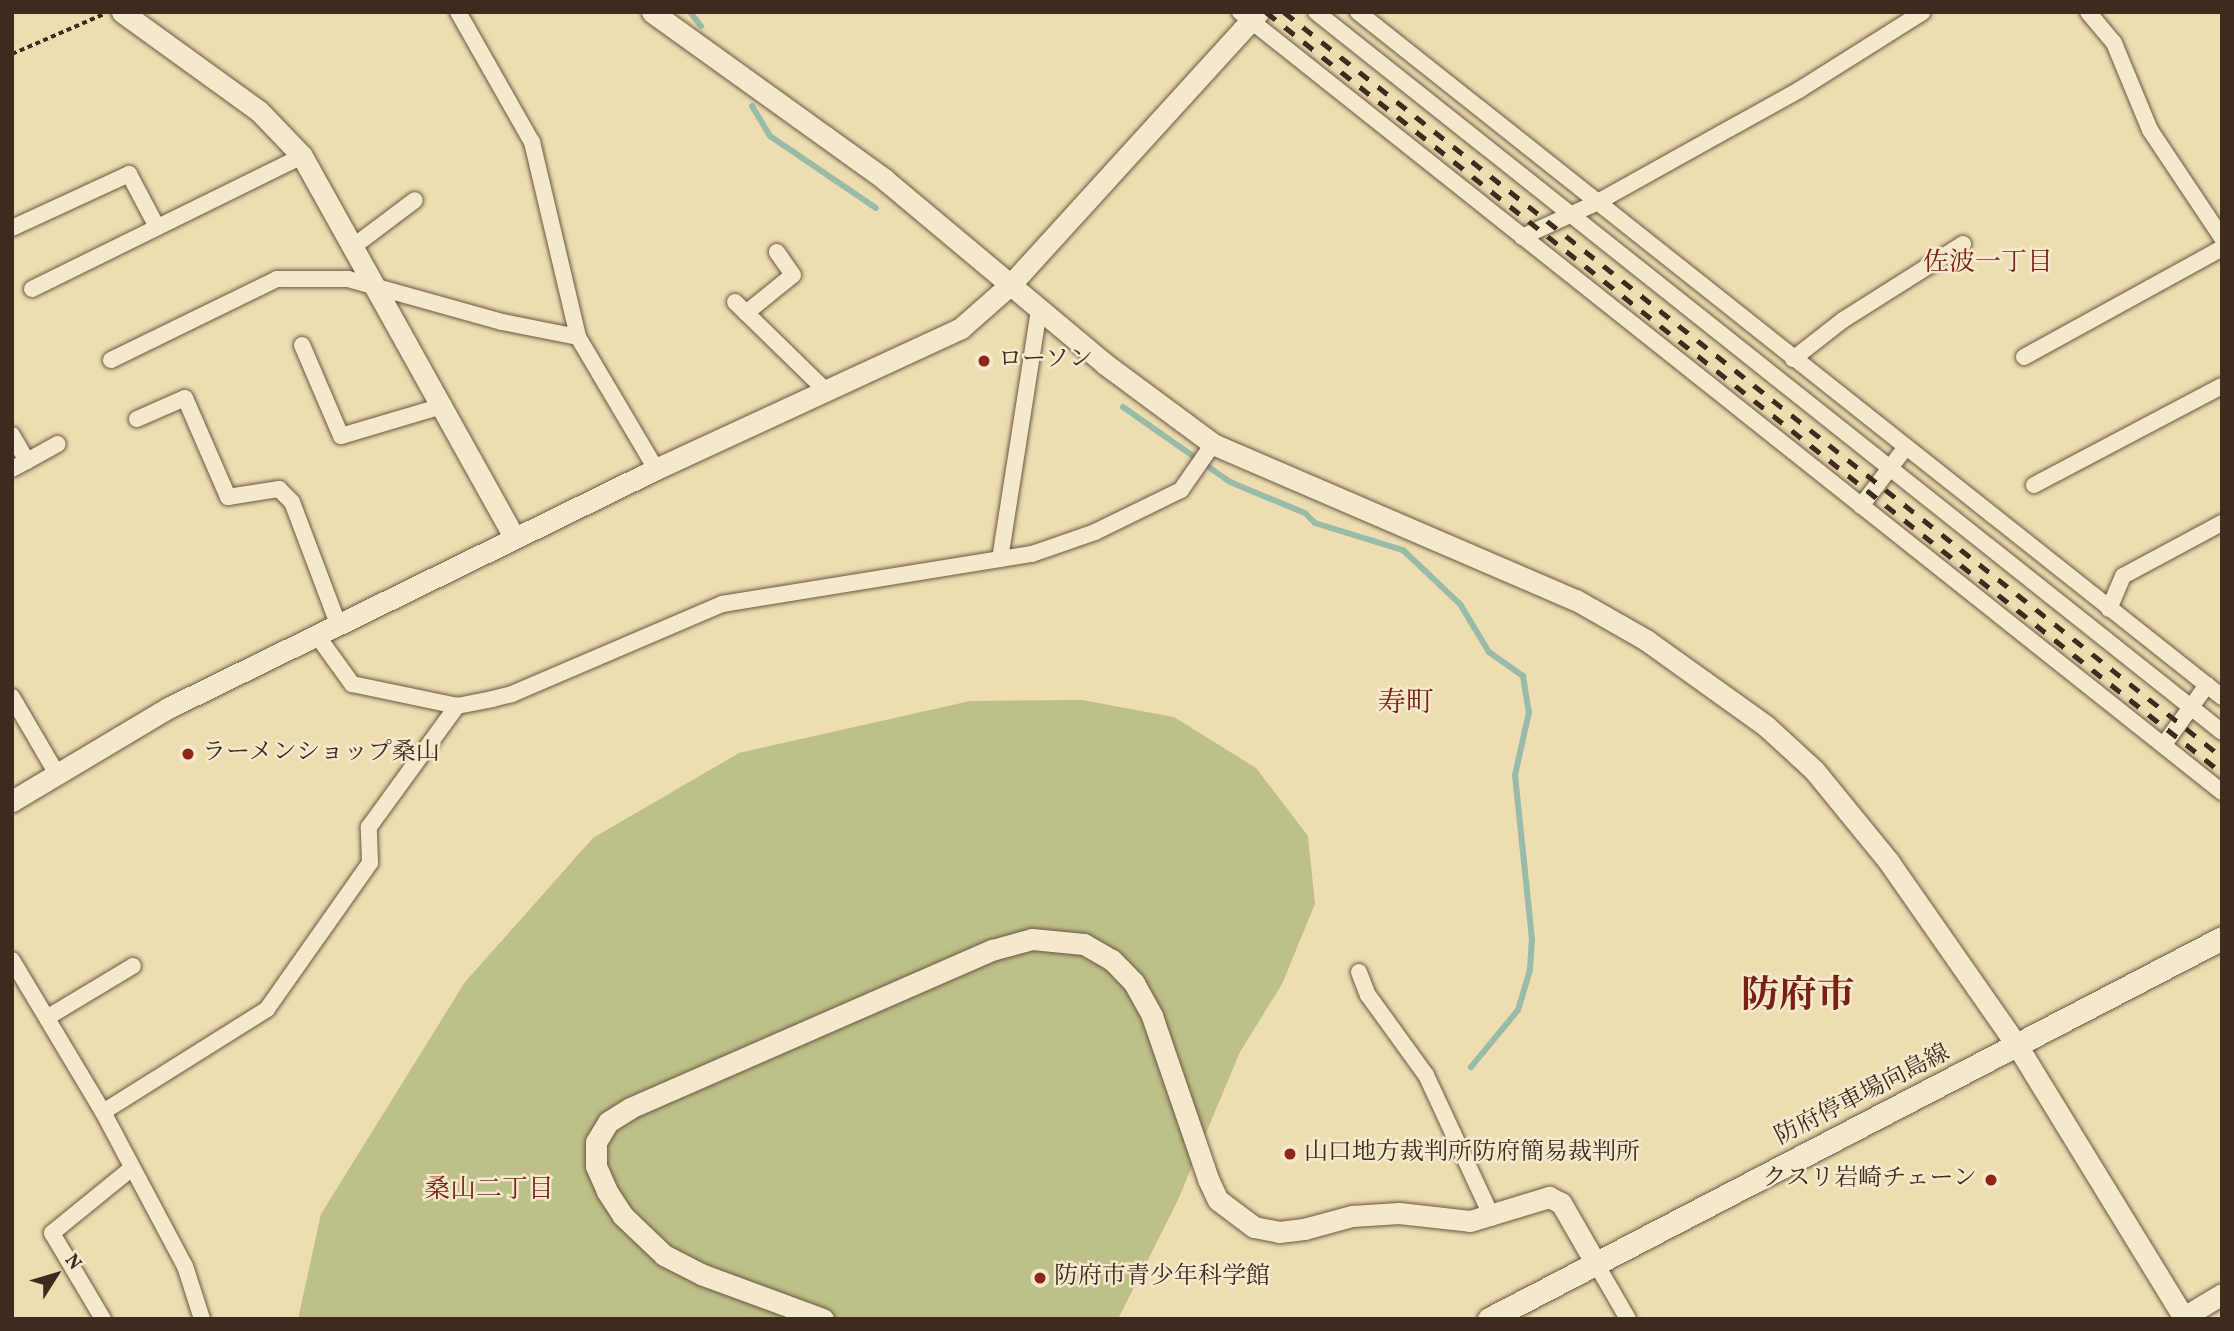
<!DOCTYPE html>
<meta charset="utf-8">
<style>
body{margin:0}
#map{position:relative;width:2234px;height:1331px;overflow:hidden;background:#eeddb1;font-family:Vollkorn,"Noto Serif JP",serif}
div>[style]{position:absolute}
.green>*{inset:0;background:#bdc088}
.stream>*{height:6px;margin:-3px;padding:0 3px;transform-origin:3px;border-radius:3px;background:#99bcaa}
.path>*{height:3.5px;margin-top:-1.75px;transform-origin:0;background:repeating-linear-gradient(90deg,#402a1f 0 5px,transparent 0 8.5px)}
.roads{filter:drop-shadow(0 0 2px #6c5744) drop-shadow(0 0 2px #6c5744)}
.minor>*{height:16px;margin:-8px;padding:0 8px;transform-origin:8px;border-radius:8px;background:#f4e9cc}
.tertiary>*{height:21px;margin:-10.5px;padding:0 10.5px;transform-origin:10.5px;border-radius:10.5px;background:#f4e9cc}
.secondary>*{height:23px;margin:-11.5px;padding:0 11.5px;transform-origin:11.5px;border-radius:11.5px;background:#f4e9cc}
.rail>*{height:5px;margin-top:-2.5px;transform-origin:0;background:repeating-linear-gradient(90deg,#402a1f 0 12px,transparent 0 24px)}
.dots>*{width:19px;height:19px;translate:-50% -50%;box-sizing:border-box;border:4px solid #f4e9cc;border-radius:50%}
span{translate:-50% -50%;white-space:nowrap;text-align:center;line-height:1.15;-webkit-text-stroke:5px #f4e9cc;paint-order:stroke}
.poi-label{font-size:24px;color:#402a1f}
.left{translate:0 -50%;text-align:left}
.right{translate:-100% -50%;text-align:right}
.street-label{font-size:24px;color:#402a1f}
.neighbourhood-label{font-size:26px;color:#7a1f14}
.quarter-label{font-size:28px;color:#7a1f14}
.town-label{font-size:38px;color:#7a1f14;font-weight:700}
.frame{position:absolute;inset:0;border:14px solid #402a1f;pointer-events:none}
.north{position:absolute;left:21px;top:1240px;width:70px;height:70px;-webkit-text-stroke:5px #f4e9cc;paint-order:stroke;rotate:53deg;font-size:19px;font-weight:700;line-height:28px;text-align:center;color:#402a1f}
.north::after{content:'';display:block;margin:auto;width:24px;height:32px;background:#402a1f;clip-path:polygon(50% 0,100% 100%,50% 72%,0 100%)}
</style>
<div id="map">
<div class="green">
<div style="clip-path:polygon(1082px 700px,1174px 717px,1256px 768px,1308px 836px,1315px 904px,1282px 984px,1240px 1052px,1177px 1202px,1118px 1319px,298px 1319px,321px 1214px,465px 982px,593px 838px,739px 753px,970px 701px)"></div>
</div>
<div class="stream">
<div style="left:690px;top:12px;width:18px;rotate:52deg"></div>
<div style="left:752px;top:106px;width:35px;rotate:59deg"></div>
<div style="left:770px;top:136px;width:128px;rotate:34.2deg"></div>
<div style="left:1123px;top:407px;width:131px;rotate:35deg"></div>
<div style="left:1230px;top:482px;width:81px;rotate:22.5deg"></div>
<div style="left:1305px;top:513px;width:14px;rotate:45deg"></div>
<div style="left:1315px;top:523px;width:92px;rotate:17.1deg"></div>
<div style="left:1403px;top:550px;width:79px;rotate:43.5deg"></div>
<div style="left:1460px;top:604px;width:56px;rotate:58.9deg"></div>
<div style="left:1489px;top:652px;width:42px;rotate:35.2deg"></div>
<div style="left:1523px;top:676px;width:36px;rotate:81deg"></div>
<div style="left:1529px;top:712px;width:65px;rotate:102.5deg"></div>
<div style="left:1515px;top:775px;width:165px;rotate:84.1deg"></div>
<div style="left:1532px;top:939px;width:31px;rotate:94deg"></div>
<div style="left:1530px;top:970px;width:42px;rotate:106.7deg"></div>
<div style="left:1518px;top:1010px;width:74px;rotate:129.5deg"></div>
</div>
<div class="path">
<div style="left:12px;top:54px;width:100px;rotate:-23.5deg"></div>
</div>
<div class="roads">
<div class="minor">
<div style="left:458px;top:12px;width:150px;rotate:60.4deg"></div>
<div style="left:532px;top:142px;width:200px;rotate:76.7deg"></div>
<div style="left:578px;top:337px;width:153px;rotate:59.4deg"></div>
<div style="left:1240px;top:12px;width:1254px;rotate:38.46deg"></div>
<div style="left:1316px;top:12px;width:1157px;rotate:38.47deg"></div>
<div style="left:1358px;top:12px;width:1103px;rotate:38.41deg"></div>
<div style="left:2088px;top:12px;width:40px;rotate:50deg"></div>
<div style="left:2114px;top:43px;width:94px;rotate:67.5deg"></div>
<div style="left:2150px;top:130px;width:130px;rotate:56.3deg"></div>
<div style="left:12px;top:228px;width:129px;rotate:-24.8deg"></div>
<div style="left:129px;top:174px;width:60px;rotate:62.2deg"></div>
<div style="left:1522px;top:237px;width:81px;rotate:-24.7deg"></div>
<div style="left:1596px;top:203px;width:232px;rotate:-29.1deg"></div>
<div style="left:1799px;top:90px;width:146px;rotate:-32.2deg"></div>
<div style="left:354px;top:246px;width:76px;rotate:-37deg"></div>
<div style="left:32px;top:289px;width:301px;rotate:-26.2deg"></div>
<div style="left:735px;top:302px;width:124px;rotate:44.3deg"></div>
<div style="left:746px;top:313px;width:60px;rotate:-39deg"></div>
<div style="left:793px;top:275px;width:28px;rotate:-125deg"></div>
<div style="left:302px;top:345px;width:99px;rotate:66.8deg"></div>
<div style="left:341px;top:436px;width:105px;rotate:-16.5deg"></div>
<div style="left:2024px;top:357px;width:226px;rotate:-28.8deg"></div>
<div style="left:1793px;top:359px;width:63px;rotate:-38deg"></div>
<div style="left:1843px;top:320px;width:142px;rotate:-32.3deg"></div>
<div style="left:111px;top:360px;width:185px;rotate:-26deg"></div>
<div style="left:277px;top:279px;width:71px"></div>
<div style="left:348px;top:279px;width:160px;rotate:15.6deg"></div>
<div style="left:502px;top:322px;width:77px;rotate:11.2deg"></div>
<div style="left:137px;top:419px;width:52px;rotate:-23.6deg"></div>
<div style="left:185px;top:398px;width:108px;rotate:66.5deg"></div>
<div style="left:228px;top:497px;width:52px;rotate:-8.9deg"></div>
<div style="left:279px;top:489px;width:18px;rotate:45deg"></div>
<div style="left:292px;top:502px;width:130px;rotate:69.3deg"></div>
<div style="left:12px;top:435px;width:30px;rotate:60deg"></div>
<div style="left:27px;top:461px;width:17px;rotate:152deg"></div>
<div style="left:27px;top:461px;width:35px;rotate:-29deg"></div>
<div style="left:2034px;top:485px;width:212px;rotate:-27.8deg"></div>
<div style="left:1861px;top:506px;width:74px;rotate:-52.7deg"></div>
<div style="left:1000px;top:559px;width:252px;rotate:-81.1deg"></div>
<div style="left:2109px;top:609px;width:36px;rotate:-67deg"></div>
<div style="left:2123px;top:576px;width:112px;rotate:-28.2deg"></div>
<div style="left:316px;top:634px;width:62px;rotate:54.2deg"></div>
<div style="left:352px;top:684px;width:107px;rotate:11.8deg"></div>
<div style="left:457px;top:706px;width:36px;rotate:-11deg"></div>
<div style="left:492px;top:699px;width:21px;rotate:-14deg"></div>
<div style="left:512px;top:694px;width:228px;rotate:-23.2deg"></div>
<div style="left:722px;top:604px;width:314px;rotate:-9.2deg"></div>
<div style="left:1032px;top:554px;width:67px;rotate:-19.2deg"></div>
<div style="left:1095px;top:532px;width:96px;rotate:-26deg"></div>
<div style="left:1181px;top:490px;width:56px;rotate:-55.2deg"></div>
<div style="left:12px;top:697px;width:89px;rotate:59.7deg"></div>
<div style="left:2165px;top:743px;width:72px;rotate:-54.1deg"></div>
<div style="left:12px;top:960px;width:177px;rotate:59.1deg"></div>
<div style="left:103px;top:1112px;width:194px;rotate:-32.1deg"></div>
<div style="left:267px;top:1009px;width:179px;rotate:-54.8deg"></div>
<div style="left:370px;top:863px;width:36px;rotate:-92deg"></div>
<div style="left:369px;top:827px;width:150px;rotate:-54deg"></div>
<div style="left:1359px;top:972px;width:25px;rotate:69deg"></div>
<div style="left:1368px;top:995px;width:99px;rotate:54.1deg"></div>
<div style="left:1426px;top:1075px;width:157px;rotate:65.1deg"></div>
<div style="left:48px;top:1017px;width:99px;rotate:-31deg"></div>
<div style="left:103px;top:1112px;width:174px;rotate:62deg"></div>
<div style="left:185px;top:1266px;width:56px;rotate:72.2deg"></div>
<div style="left:1595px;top:1262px;width:66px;rotate:59.9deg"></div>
<div style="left:103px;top:1319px;width:100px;rotate:-120.7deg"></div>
<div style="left:52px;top:1233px;width:103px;rotate:-39.1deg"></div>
</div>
<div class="tertiary">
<div style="left:122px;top:12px;width:169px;rotate:35.9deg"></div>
<div style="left:259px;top:111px;width:62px;rotate:46.3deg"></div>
<div style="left:302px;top:156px;width:437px;rotate:60.9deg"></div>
<div style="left:652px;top:12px;width:286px;rotate:35.7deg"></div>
<div style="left:884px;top:179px;width:288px;rotate:39.9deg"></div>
<div style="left:1105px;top:364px;width:134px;rotate:36.5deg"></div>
<div style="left:1213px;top:444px;width:395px;rotate:23.3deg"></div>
<div style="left:1576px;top:600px;width:81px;rotate:29.7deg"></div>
<div style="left:1646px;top:640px;width:148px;rotate:35.6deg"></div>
<div style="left:1766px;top:726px;width:65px;rotate:42.5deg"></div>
<div style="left:1814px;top:770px;width:119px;rotate:50.8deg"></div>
<div style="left:1889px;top:862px;width:226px;rotate:55.1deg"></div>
<div style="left:2018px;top:1047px;width:319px;rotate:58.5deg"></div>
<div style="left:12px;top:801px;width:182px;rotate:-30.8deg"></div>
<div style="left:168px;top:708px;width:543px;rotate:-26.09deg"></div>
<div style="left:656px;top:469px;width:336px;rotate:-24.8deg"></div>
<div style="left:961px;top:328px;width:68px;rotate:-41.4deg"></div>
<div style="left:1012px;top:283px;width:367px;rotate:-47.7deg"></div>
<div style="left:2184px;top:1317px;width:44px;rotate:-31.2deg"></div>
<div style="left:823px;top:1319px;width:130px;rotate:-159.8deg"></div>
<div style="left:701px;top:1274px;width:42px;rotate:-152.8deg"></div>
<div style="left:664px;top:1255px;width:57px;rotate:-136.4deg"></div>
<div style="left:623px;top:1216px;width:30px;rotate:-123deg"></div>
<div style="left:607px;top:1191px;width:27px;rotate:-114deg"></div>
<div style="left:596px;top:1166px;width:24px;rotate:-90deg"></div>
<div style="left:596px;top:1142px;width:23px;rotate:-59deg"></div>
<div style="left:608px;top:1122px;width:26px;rotate:-32deg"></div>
<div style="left:630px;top:1108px;width:395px;rotate:-23.6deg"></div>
<div style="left:992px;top:950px;width:41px;rotate:-15.4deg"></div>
<div style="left:1032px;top:939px;width:52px;rotate:5.5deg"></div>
<div style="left:1084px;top:944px;width:32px;rotate:30deg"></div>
<div style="left:1112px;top:960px;width:32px;rotate:46deg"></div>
<div style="left:1134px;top:983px;width:38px;rotate:61deg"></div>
<div style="left:1152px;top:1016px;width:172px;rotate:71deg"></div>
<div style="left:1208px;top:1179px;width:23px;rotate:65deg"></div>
<div style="left:1218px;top:1200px;width:45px;rotate:36.9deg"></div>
<div style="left:1254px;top:1227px;width:25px;rotate:11deg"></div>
<div style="left:1279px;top:1232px;width:25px;rotate:-7deg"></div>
<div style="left:1304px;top:1229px;width:50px;rotate:-15.2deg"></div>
<div style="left:1352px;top:1216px;width:47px;rotate:-3.7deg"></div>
<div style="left:1399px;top:1213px;width:71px;rotate:6.4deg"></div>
<div style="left:1470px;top:1221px;width:83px;rotate:-16.9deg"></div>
<div style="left:1549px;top:1197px;width:13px;rotate:27deg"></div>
<div style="left:1561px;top:1203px;width:68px;rotate:60deg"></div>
</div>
<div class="secondary">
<div style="left:1489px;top:1319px;width:826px;rotate:-27.46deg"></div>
</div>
</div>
<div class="rail">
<div style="left:1266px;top:12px;width:1222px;rotate:38.52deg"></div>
<div style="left:1284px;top:12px;width:1198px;rotate:38.46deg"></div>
</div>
<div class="dots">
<div style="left:984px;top:361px;background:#8f2418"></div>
<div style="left:188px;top:754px;background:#8f2418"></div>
<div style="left:1290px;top:1154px;background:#8f2418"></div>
<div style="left:1991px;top:1180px;background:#8f2418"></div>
<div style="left:1040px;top:1278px;background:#8f2418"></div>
</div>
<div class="poi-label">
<span class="left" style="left:998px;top:361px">ローソン</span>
<span class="left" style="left:202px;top:754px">ラーメンショップ桑山</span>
<span class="left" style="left:1304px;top:1154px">山口地方裁判所防府簡易裁判所</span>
<span class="right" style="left:1977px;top:1180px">クスリ岩崎チェーン</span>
<span class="left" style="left:1054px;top:1278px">防府市青少年科学館</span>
</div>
<div class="street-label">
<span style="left:1863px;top:1096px;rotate:-27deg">防府停車場向島線</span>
</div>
<div class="neighbourhood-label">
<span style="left:1988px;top:264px">佐波一丁目</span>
<span style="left:489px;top:1191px">桑山二丁目</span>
</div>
<div class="quarter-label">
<span style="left:1406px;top:704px">寿町</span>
</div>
<div class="town-label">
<span style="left:1798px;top:998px">防府市</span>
</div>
<div class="frame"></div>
<div class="north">N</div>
</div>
